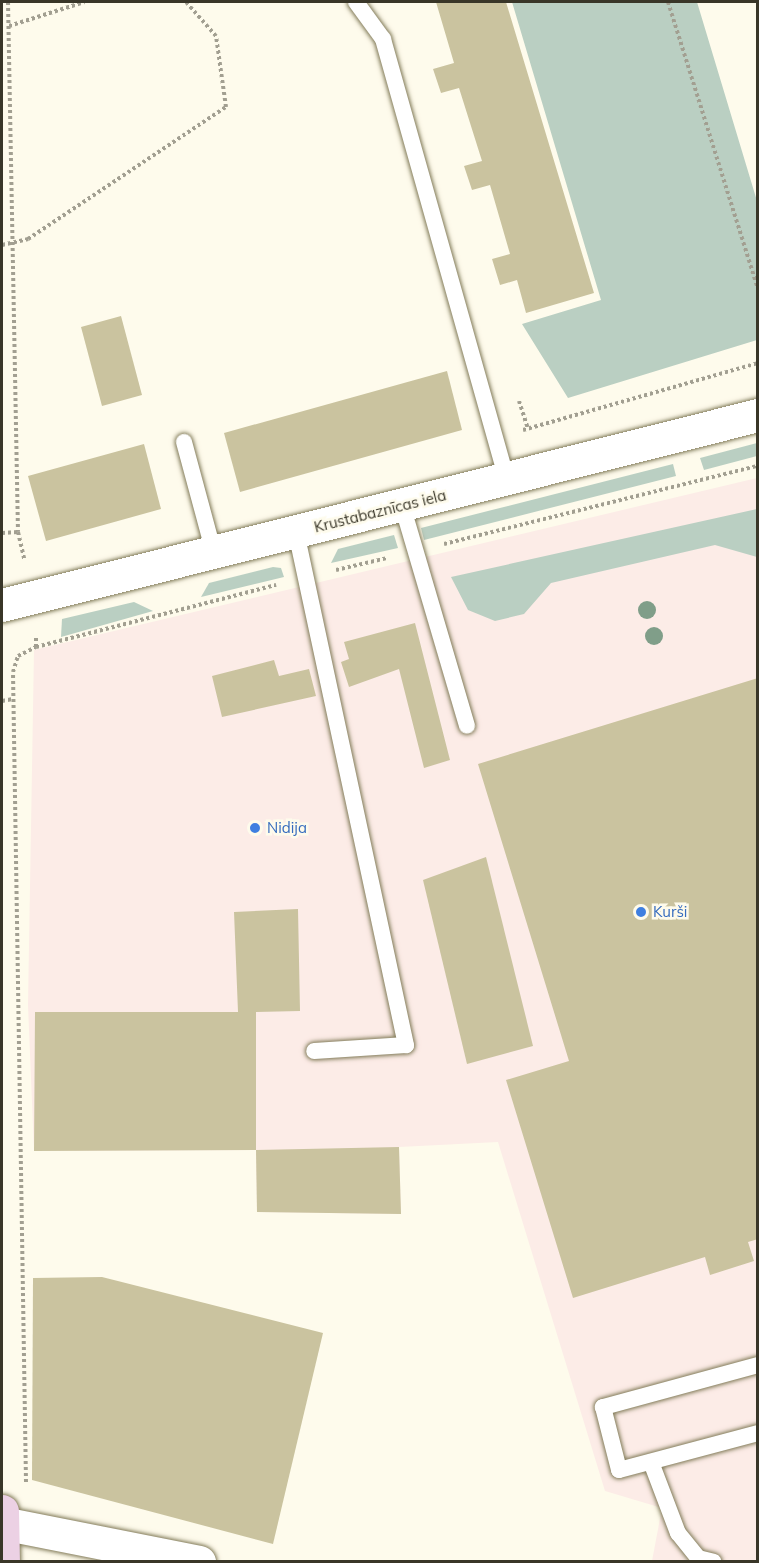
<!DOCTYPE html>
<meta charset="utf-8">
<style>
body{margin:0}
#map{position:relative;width:759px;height:1563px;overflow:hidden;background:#fefbec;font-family:Mulish,sans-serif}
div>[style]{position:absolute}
.commercial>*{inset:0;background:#fcece7}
.green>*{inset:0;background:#bacfc2}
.building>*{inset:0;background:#cac39f}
.path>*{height:4px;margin-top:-2px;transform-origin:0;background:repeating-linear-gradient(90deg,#a29f91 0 3px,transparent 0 6px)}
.roads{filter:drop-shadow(0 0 2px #837c5a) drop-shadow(0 0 2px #837c5a)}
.lane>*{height:16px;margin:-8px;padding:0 8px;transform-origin:8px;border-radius:8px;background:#fff}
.street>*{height:33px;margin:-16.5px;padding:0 16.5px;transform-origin:16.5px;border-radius:16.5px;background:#fff}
.secondary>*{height:33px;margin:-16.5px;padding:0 16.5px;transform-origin:16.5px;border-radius:16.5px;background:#ecd1e4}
.trees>*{width:18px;height:18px;margin:-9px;border-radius:50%;background:#809e89}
.dots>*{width:16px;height:16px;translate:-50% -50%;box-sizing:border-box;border:3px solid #fefbec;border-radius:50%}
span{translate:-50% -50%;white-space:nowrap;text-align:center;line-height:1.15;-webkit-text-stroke:5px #fefbec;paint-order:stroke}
.street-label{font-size:15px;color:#393628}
.shop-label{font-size:15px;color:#366cbe}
.left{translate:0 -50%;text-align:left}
.frame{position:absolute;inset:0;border:3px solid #393628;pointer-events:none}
</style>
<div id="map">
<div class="commercial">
<div style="clip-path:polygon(757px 478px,757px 1561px,652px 1561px,662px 1508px,605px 1491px,498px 1142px,399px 1147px,401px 1214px,257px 1212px,256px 1150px,34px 1151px,28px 1005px,34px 650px)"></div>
</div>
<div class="green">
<div style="clip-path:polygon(512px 2px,697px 2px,757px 201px,757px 340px,568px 398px,522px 324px,601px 300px)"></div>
<div style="clip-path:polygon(757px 443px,757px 456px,704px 470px,700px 458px)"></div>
<div style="clip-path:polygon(673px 464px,676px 476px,424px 540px,421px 528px)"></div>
<div style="clip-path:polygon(757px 509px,757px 557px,715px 545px,551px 583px,524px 614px,495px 621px,468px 610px,451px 577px)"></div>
<div style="clip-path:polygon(394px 535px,398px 548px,331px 563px,338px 549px)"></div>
<div style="clip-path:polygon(273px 567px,281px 568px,284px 577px,201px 597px,209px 583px)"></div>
<div style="clip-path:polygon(134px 602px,153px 611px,61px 637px,62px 619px)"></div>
</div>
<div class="building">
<div style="clip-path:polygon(436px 2px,506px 2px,594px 293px,526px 313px,517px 280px,500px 285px,492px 259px,510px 254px,490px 185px,472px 190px,464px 166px,482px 161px,459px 88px,441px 93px,433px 69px,454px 63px)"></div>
<div style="clip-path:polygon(121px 316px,142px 395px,102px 406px,81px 327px)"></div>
<div style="clip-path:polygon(447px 371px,462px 430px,240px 492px,224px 433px)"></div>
<div style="clip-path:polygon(144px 444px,161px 509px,46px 541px,28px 476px)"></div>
<div style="clip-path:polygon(415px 623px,450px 760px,424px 768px,399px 669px,349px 687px,341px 662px,349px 659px,344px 642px)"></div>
<div style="clip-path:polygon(274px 660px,279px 676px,309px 669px,316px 696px,222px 717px,212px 676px)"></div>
<div style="clip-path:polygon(758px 678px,758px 1239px,748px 1242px,754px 1261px,710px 1275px,705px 1257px,573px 1298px,506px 1080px,569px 1061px,478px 764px)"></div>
<div style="clip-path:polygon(486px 857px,533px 1046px,467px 1064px,423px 880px)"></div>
<div style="clip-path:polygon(298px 909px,300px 1011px,256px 1012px,256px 1150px,34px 1151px,35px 1012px,238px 1012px,234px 912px)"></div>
<div style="clip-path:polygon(399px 1147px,401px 1214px,257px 1212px,256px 1150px)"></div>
<div style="clip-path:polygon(102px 1277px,323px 1333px,273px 1544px,32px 1480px,33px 1278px)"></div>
</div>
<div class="path">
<div style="left:8px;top:2px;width:530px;rotate:88.92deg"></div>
<div style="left:18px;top:532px;width:28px;rotate:77deg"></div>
<div style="left:668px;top:2px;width:301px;rotate:72.6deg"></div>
<div style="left:9px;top:26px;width:79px;rotate:-17.7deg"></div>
<div style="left:2px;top:245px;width:27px;rotate:-13deg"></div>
<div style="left:28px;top:239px;width:238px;rotate:-33.7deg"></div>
<div style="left:226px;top:107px;width:72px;rotate:-98deg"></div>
<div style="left:216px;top:36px;width:45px;rotate:-131.4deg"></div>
<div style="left:519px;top:401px;width:28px;rotate:72deg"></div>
<div style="left:523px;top:430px;width:244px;rotate:-15.9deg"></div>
<div style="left:2px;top:533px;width:16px;rotate:-4deg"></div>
<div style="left:444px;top:544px;width:324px;rotate:-14deg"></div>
<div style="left:336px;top:570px;width:52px;rotate:-13.2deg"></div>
<div style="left:36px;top:647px;width:248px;rotate:-14.5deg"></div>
<div style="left:2px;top:701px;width:11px;rotate:-10deg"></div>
<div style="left:26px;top:1482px;width:810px;rotate:-90.92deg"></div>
<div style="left:13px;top:672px;width:17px;rotate:-73deg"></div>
<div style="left:18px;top:656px;width:20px;rotate:-27deg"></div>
<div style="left:36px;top:647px;width:12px;rotate:-90deg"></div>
</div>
<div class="roads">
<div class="lane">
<div style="left:356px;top:2px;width:46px;rotate:53.9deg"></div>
<div style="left:383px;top:39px;width:456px;rotate:74.3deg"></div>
<div style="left:184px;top:442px;width:115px;rotate:74.9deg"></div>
<div style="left:402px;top:505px;width:230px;rotate:73.6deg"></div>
<div style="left:296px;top:532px;width:525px;rotate:77.9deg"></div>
<div style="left:406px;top:1045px;width:92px;rotate:176.3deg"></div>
<div style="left:758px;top:1365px;width:161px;rotate:164.8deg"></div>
<div style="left:603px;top:1407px;width:65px;rotate:75.7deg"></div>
<div style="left:619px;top:1470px;width:144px;rotate:-14.9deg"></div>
<div style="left:651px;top:1462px;width:76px;rotate:69.2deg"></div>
<div style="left:678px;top:1533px;width:32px;rotate:51deg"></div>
<div style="left:698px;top:1558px;width:16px;rotate:14deg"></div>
</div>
<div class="street">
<div style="left:2px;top:605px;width:780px;rotate:-14.11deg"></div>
<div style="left:2px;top:1523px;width:201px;rotate:11.2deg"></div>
</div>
<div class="secondary">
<div style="left:2px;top:1511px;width:51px;rotate:88.9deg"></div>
</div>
</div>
<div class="trees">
<div style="left:647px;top:610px"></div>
<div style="left:654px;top:636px"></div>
</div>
<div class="dots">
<div style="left:255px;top:828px;background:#3f7fe0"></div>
<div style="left:641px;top:912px;background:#3f7fe0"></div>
</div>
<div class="street-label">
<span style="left:380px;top:511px;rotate:-14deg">Krustabaznīcas iela</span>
</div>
<div class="shop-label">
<span class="left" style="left:267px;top:828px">Nidija</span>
<span class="left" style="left:653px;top:912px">Kurši</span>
</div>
<div class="frame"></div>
</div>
